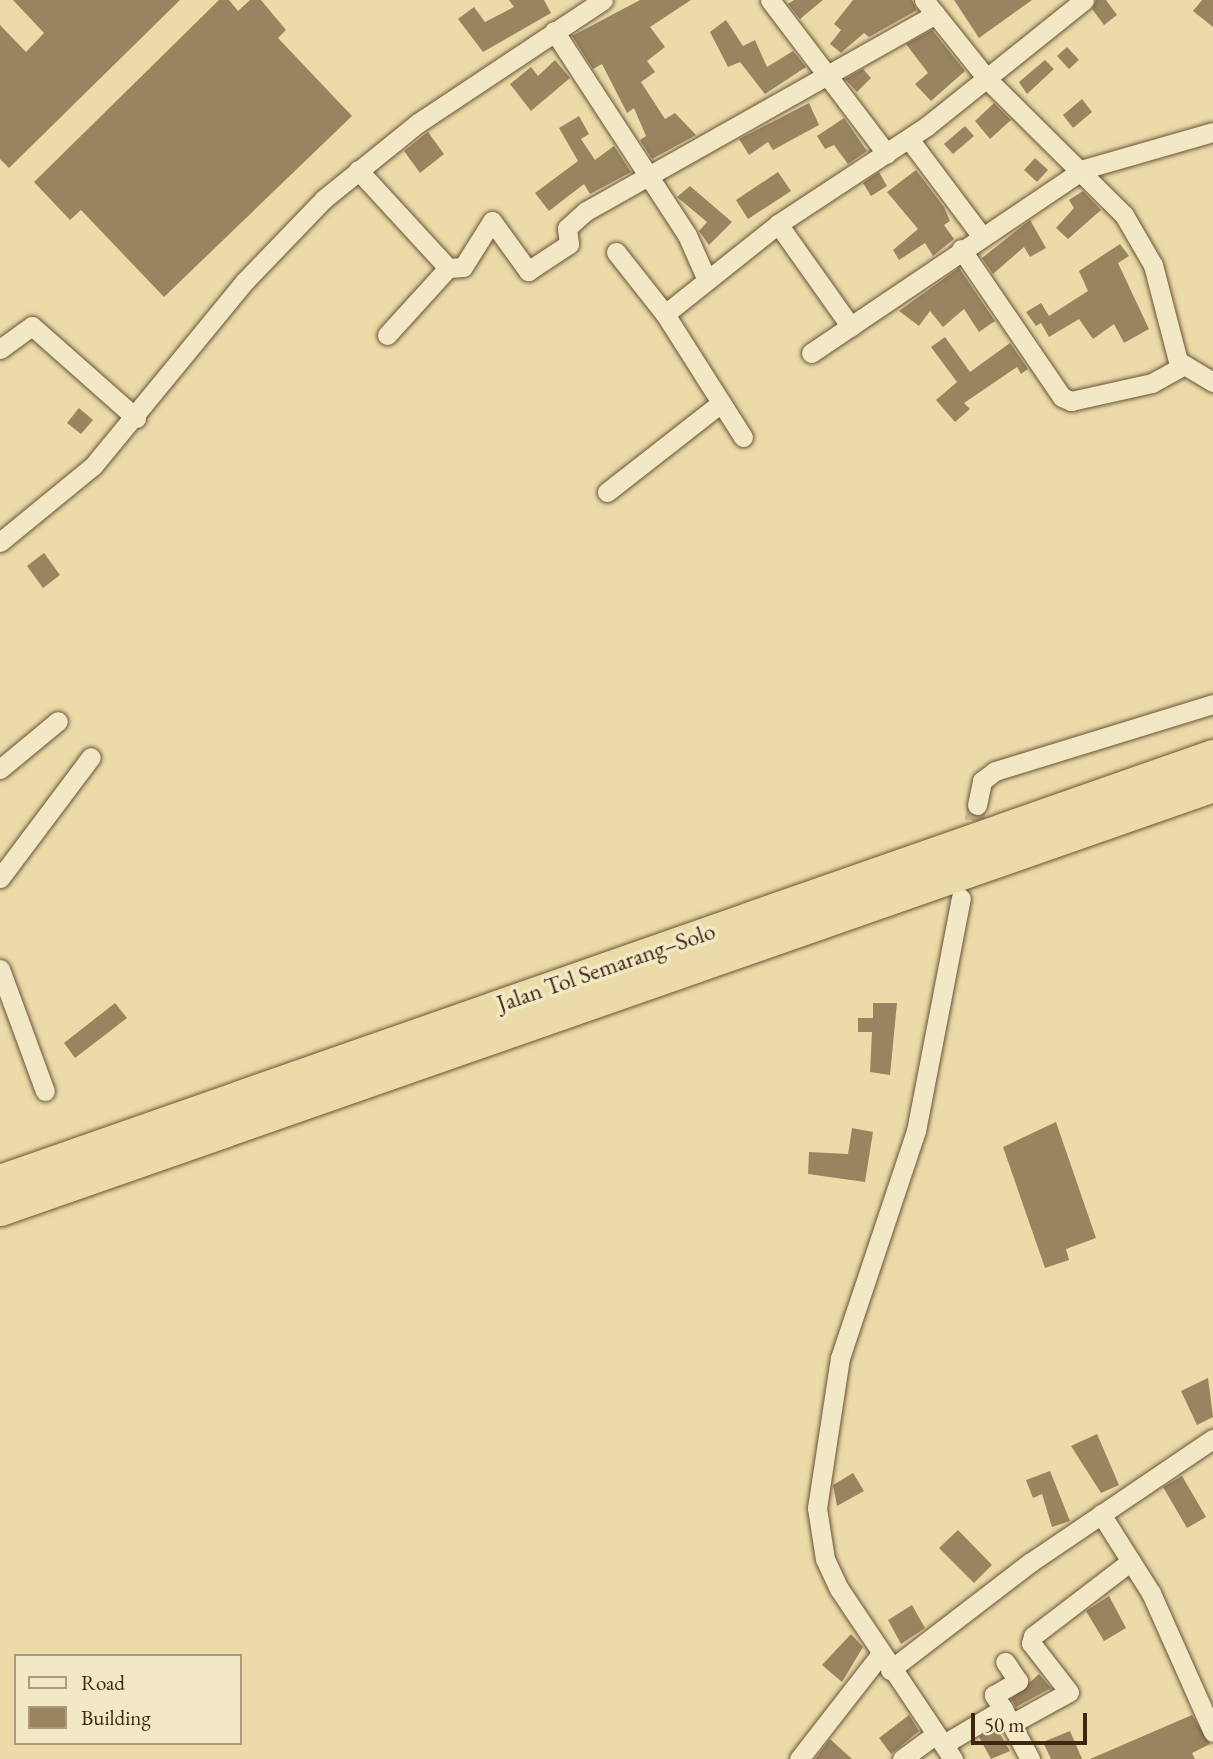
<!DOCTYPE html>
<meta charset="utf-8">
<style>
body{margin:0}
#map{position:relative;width:1213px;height:1759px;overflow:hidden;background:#ebdba8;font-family:"EB Garamond",serif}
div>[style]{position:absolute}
.building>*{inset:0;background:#998460}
.street-tunnel>*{height:19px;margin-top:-9.5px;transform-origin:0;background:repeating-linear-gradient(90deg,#c9b78a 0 19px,transparent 0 29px)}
.roads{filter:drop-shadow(0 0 2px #6b5238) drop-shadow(0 0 2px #6b5238)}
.street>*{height:19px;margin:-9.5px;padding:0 9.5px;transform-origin:9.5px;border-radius:9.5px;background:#f2e8c6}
.highway>*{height:35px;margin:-17.5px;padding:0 17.5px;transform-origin:17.5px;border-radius:17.5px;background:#ebdba8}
span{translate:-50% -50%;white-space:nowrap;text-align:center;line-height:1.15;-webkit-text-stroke:7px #f2e8c6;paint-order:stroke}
.street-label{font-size:24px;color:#402512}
.legend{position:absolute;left:14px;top:1654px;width:228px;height:91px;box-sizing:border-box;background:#f2e8c6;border:2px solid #ab9a7e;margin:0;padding:9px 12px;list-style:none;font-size:21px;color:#402512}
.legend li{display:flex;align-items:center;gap:14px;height:35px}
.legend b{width:35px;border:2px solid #ab9a7e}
.scale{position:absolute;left:971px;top:1713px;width:116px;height:32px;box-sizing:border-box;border:4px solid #402512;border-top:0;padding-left:9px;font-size:21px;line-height:24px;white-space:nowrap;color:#402512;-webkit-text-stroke:5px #f2e8c6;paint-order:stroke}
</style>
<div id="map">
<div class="building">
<div style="clip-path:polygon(13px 0,180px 0,9px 168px,0 159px,0 25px,26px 52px,44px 33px)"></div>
<div style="clip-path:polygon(219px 0,229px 0,238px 11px,250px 0,261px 0,286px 30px,278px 38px,352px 116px,164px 297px,81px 210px,70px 220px,34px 182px)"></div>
<div style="clip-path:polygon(509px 0,544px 0,551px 13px,483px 52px,458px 19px,474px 7px,485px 22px,514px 7px)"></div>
<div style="clip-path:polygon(640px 0,691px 0,650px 27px,665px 47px,647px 61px,655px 72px,641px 82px,665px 119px,675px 113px,696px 135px,652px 159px,640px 140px,646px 136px,634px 108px,627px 113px,602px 64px,593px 69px,572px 36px)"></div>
<div style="clip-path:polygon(794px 0,823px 0,800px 19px,788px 4px)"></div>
<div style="clip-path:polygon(853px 0,912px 0,917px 10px,869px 37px,864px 33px,841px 53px,830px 44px,841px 30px,834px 24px)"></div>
<div style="clip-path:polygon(954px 0,1032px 0,979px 38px)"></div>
<div style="clip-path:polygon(1096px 0,1106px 0,1117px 15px,1104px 25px,1092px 9px)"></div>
<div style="clip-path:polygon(1202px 0,1213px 0,1213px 27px,1193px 11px)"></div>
<div style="clip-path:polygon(726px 20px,743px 46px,755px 40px,767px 67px,793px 51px,806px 67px,765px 94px,740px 62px,728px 67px,710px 32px)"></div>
<div style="clip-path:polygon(932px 30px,965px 71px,931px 101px,915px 84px,928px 73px,906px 44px)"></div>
<div style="clip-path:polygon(1067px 47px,1079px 60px,1069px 69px,1057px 56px)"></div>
<div style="clip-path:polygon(555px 60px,570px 78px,531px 111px,510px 84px,531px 67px,538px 76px)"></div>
<div style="clip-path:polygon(1045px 60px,1054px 69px,1027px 94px,1019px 82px)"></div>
<div style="clip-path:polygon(863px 69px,871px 78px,857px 92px,845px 79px)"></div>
<div style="clip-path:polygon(1082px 99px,1092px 112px,1073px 128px,1063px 115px)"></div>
<div style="clip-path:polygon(809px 103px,819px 125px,773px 150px,768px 142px,749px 155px,739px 139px)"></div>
<div style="clip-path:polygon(994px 103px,1011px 120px,990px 139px,975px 121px)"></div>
<div style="clip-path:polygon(579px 116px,589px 134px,581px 139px,595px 160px,614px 146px,631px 172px,590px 194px,584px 184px,549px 211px,535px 193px,578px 161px,559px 128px)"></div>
<div style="clip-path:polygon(844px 118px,867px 151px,848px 164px,834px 145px,825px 149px,817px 136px)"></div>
<div style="clip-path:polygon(965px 126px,974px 136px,953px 154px,944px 144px)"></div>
<div style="clip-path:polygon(428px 132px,444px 154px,420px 173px,404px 151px)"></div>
<div style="clip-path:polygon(1035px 158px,1048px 170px,1037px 182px,1024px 170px)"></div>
<div style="clip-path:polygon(916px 170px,944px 207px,950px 221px,944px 225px,954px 239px,933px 256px,925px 243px,899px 260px,893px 250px,918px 229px,887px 192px)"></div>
<div style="clip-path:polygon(778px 172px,791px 191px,748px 219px,736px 200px)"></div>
<div style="clip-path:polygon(879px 172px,887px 186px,871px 196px,863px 183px)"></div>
<div style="clip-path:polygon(690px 186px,732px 222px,709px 245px,699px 231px,707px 222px,677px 197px)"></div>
<div style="clip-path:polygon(1083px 191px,1101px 210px,1068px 239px,1056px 228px,1074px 208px,1069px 200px)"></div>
<div style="clip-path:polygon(1030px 220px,1046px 248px,1030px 257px,1024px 247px,993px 274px,982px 258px)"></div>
<div style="clip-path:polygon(1120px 244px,1129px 256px,1118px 263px,1149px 329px,1124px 343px,1114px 324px,1093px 339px,1079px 319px,1049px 337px,1041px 323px,1036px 326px,1026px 312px,1041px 303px,1049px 316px,1088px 291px,1079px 271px)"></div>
<div style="clip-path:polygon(959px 268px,995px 321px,979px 332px,964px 309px,943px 327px,930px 311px,919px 326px,899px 311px)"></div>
<div style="clip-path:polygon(945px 337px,970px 372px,1010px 343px,1028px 369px,1021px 374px,1017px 367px,964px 403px,970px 409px,955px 422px,936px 400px,957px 382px,931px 347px)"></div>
<div style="clip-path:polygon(79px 408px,93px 420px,81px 434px,67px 423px)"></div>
<div style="clip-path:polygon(44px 553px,60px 575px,43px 588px,27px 566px)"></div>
<div style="clip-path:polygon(115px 1003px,127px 1018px,75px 1058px,64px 1043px)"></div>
<div style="clip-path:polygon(873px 1003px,897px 1003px,890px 1075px,870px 1072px,872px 1032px,858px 1032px,858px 1018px,873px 1018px)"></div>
<div style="clip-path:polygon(1056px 1122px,1096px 1238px,1066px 1249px,1069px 1260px,1045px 1268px,1003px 1147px)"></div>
<div style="clip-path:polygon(852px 1128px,873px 1132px,865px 1182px,808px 1174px,809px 1152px,848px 1154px)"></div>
<div style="clip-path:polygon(1208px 1378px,1213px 1417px,1197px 1425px,1181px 1391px)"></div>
<div style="clip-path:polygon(1097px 1434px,1119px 1485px,1101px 1493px,1071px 1446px)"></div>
<div style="clip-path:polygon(1050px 1471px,1070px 1521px,1052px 1527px,1042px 1494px,1033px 1498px,1026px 1480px)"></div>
<div style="clip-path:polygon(853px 1473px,864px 1491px,837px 1506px,833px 1485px)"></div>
<div style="clip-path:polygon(1182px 1476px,1206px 1517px,1187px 1528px,1163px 1487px)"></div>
<div style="clip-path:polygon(958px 1530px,992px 1565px,974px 1583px,939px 1548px)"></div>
<div style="clip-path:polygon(1109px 1596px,1126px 1628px,1104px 1641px,1086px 1611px)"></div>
<div style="clip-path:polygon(912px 1605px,925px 1628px,901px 1644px,888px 1620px)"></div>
<div style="clip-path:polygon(851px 1634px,863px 1647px,842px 1682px,822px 1665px)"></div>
<div style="clip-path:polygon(1039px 1674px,1051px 1688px,1016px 1707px,1011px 1699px)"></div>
<div style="clip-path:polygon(909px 1715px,919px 1731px,891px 1754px,879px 1738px)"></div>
<div style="clip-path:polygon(1192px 1715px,1210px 1744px,1192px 1753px,1195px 1759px,1090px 1759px)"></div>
<div style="clip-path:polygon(996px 1727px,1010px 1751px,991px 1759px,979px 1737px)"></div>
<div style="clip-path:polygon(1070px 1731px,1082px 1759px,1051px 1759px,1043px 1742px)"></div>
<div style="clip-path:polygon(830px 1739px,852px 1759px,815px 1759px)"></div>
</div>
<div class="street-tunnel">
<div style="left:969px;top:849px;width:45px;rotate:-79.7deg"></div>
</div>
<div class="roads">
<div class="street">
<div style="left:770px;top:0;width:193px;rotate:52.8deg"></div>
<div style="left:924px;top:0;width:102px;rotate:51.3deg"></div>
<div style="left:988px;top:80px;width:192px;rotate:44.8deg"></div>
<div style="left:1124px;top:215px;width:58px;rotate:59.9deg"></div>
<div style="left:1153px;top:265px;width:99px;rotate:75.4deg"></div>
<div style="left:1178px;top:361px;width:41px;rotate:31deg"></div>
<div style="left:554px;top:31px;width:244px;rotate:56.9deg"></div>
<div style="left:687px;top:235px;width:49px;rotate:66deg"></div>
<div style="left:909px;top:139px;width:119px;rotate:53.2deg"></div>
<div style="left:358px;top:170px;width:133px;rotate:47.4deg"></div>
<div style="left:448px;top:268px;width:15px;rotate:-4deg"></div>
<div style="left:463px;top:267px;width:54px;rotate:-57.8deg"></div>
<div style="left:492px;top:221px;width:62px;rotate:54.2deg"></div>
<div style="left:528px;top:271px;width:49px;rotate:-33.4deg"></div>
<div style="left:569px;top:244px;width:16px;rotate:-97deg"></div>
<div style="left:567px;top:228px;width:25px;rotate:-42deg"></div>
<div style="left:586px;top:211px;width:401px;rotate:-29.4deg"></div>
<div style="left:778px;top:224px;width:126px;rotate:54.7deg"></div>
<div style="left:961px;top:249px;width:179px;rotate:55.7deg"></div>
<div style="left:1062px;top:397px;width:10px;rotate:24deg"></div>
<div style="left:1071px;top:401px;width:83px;rotate:-12.5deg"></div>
<div style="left:1152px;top:383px;width:35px;rotate:-29deg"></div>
<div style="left:616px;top:252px;width:79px;rotate:51.7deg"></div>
<div style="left:387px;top:335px;width:91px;rotate:-47.7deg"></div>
<div style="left:0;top:349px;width:39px;rotate:-36deg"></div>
<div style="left:32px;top:326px;width:139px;rotate:41.5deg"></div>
<div style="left:811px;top:353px;width:329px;rotate:-34deg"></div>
<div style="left:1084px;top:169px;width:134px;rotate:-16deg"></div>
<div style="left:743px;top:437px;width:146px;rotate:-122.4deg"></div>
<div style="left:665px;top:314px;width:144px;rotate:-38.5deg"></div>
<div style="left:778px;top:224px;width:178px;rotate:-33.3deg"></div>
<div style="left:927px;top:126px;width:201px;rotate:-38.7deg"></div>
<div style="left:607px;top:492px;width:145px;rotate:-38deg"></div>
<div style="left:0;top:542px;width:120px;rotate:-39.3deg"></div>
<div style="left:93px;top:466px;width:239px;rotate:-50.6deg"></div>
<div style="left:245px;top:281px;width:114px;rotate:-46.1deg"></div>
<div style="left:324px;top:199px;width:121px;rotate:-39deg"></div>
<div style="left:418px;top:123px;width:222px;rotate:-33.6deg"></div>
<div style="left:0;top:769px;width:75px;rotate:-39.6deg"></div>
<div style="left:977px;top:805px;width:25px;rotate:-78deg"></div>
<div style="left:982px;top:781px;width:16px;rotate:-38deg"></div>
<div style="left:995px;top:771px;width:228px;rotate:-17.1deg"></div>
<div style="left:0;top:878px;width:151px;rotate:-53.1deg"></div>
<div style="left:0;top:969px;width:130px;rotate:69.8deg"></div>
<div style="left:1101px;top:1514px;width:93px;rotate:57.7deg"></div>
<div style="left:1151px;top:1593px;width:152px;rotate:66deg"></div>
<div style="left:890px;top:1670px;width:178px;rotate:-37.5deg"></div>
<div style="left:1031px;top:1562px;width:220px;rotate:-34.1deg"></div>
<div style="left:1003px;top:1709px;width:17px;rotate:-123deg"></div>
<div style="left:994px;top:1695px;width:28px;rotate:-30deg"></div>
<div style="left:1018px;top:1681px;width:23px;rotate:-124deg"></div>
<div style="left:1011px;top:1724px;width:66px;rotate:-28.9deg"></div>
<div style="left:1069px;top:1692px;width:62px;rotate:-127.8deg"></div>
<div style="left:1031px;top:1643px;width:7px;rotate:-74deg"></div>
<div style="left:1033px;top:1636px;width:123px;rotate:-37.4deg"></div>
<div style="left:944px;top:1744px;width:69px;rotate:-30.7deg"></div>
<div style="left:1003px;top:1709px;width:57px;rotate:61.6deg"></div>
<div style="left:799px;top:1759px;width:132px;rotate:-52.1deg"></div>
<div style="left:902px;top:1759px;width:42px;rotate:-36.3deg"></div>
<div style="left:953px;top:1759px;width:205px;rotate:-123.8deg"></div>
<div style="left:839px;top:1589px;width:33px;rotate:-115deg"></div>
<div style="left:825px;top:1559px;width:52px;rotate:-98.9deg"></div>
<div style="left:817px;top:1508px;width:152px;rotate:-81.3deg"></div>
<div style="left:840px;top:1358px;width:239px;rotate:-71.5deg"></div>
<div style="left:916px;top:1131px;width:237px;rotate:-79.1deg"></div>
</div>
<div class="highway">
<div style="left:0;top:1182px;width:1285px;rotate:-19.31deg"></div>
<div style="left:0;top:1208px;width:1285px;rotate:-19.27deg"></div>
</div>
</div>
<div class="street-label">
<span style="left:606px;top:967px;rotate:-19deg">Jalan Tol Semarang–Solo</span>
</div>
<ul class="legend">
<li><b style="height:9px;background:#f2e8c6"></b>Road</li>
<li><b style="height:19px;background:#998460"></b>Building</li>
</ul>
<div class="scale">50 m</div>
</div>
